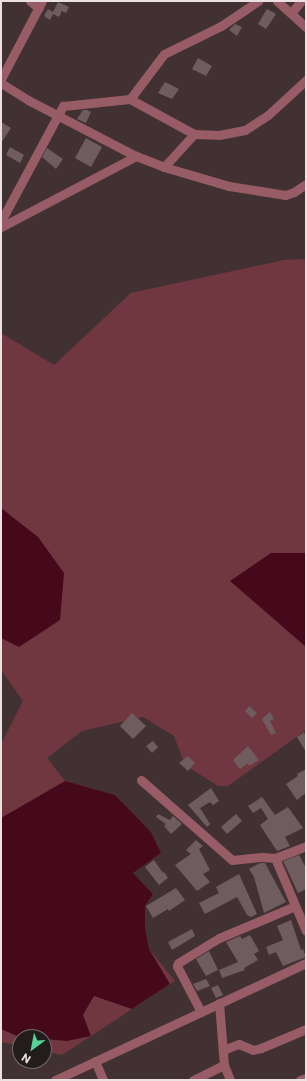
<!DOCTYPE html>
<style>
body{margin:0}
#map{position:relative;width:307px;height:1081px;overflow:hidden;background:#423133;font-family:Commissioner,sans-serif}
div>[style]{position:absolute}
.green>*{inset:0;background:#703741}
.water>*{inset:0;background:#46091b}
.building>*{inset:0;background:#6f5c5f}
.minor>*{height:9px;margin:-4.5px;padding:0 4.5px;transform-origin:4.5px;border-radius:4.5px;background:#975c65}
span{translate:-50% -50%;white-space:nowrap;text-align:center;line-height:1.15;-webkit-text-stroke:3px #231c1c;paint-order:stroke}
.frame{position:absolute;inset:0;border:2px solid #ece1e2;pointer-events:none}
.north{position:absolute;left:12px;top:1029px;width:40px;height:40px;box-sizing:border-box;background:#231c1c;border:1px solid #736b6b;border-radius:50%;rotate:212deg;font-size:11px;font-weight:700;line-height:16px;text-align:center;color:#ece1e2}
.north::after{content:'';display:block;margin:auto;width:14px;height:18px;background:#52d397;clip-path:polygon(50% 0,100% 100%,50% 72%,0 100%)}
</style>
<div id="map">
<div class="green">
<div style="clip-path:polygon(306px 259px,306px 730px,228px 786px,218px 786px,185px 765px,174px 736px,143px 717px,82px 731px,47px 758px,65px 781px,115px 795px,151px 832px,161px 853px,133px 873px,153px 894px,145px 906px,145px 928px,149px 949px,175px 981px,62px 1055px,44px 1051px,44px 1037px,20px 1037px,20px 1046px,1px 1042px,1px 744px,23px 701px,1px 670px,1px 333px,54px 365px,131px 293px,284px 260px)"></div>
</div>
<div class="water">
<div style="clip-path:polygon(1px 508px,38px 537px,64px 573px,60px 620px,19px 647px,1px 638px)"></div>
<div style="clip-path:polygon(271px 553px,306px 553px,306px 647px,230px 581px)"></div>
<div style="clip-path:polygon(65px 781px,115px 795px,151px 832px,161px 853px,133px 873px,153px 894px,145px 906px,145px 928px,149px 949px,170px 984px,132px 1009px,94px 996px,83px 1015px,91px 1036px,67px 1041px,44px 1039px,44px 1037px,17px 1036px,1px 1029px,1px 818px)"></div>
</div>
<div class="building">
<div style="clip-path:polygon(58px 2px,69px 7px,66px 13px,62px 11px,59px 17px,53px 14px,50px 20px,44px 16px,48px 9px,53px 12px)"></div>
<div style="clip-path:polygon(267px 9px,276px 14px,266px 29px,258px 24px)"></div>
<div style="clip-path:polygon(235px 24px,242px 27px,237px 36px,229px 30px)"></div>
<div style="clip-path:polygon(198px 58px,212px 66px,206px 76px,192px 69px)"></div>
<div style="clip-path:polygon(165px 82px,179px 89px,172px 99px,158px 93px)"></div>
<div style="clip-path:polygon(83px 110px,87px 110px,91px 112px,86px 123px,77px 119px)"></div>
<div style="clip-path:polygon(1px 122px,11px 128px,1px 143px)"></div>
<div style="clip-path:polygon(86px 138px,102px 147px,91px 167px,75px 158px)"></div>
<div style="clip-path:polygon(10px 147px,24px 155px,20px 163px,6px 155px)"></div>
<div style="clip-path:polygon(47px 148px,63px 159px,56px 169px,42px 157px)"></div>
<div style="clip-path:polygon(249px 706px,257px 713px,252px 718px,245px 711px)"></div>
<div style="clip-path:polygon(270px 712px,274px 719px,270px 721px,276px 733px,271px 735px,262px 719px)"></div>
<div style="clip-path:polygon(132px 713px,146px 726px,133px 739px,120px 726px)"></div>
<div style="clip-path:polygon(304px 732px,306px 736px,306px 752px,297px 737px)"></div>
<div style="clip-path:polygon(153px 741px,158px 747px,152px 753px,146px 746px)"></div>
<div style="clip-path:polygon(248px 746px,259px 760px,249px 766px,248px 763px,240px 769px,233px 760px)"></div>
<div style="clip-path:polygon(188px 756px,195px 763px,188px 771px,179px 763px)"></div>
<div style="clip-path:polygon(306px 769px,306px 793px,297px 800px,286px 784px,298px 776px,297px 774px)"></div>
<div style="clip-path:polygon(211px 788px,219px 801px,213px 805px,210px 802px,200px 808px,210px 824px,207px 827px,188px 805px)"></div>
<div style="clip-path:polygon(262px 797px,275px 815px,288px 807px,303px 828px,285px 837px,290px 846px,277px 851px,260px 825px,268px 819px,261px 808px,253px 813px,248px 806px)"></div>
<div style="clip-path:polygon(158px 814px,170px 820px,173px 816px,182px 824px,171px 834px,164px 826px,166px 824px,156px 817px)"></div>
<div style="clip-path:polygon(236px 814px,242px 821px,227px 834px,221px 827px)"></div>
<div style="clip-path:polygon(196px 840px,203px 846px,199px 849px,210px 870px,203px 874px,210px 882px,197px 891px,175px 865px,191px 854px,186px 850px)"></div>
<div style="clip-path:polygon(299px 855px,306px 868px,306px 889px,298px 893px,283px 861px)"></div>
<div style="clip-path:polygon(154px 860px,163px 873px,164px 872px,168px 878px,159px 885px,145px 867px)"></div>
<div style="clip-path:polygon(260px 863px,265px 863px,286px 902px,264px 913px,254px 877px,249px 869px)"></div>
<div style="clip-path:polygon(239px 874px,257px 914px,251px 917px,247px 915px,237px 897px,205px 914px,199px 903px,219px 893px,216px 887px)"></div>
<div style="clip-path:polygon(176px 888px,185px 900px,169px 911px,168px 909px,153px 918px,146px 906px)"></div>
<div style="clip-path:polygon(291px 920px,301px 950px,303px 949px,306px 957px,283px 966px,276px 952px,269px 955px,266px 947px,283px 940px,277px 926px)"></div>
<div style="clip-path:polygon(192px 929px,195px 936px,172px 950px,168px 942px)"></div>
<div style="clip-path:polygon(250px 935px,259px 951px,254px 954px,258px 960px,244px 968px,245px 970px,222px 978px,219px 970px,238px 962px,226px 942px,240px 936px,242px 939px)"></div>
<div style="clip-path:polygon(209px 951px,218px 970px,206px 976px,196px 959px)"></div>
<div style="clip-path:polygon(206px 979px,210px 986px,197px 991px,193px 984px)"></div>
<div style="clip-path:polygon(218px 985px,223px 995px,216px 998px,211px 988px)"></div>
</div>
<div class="minor">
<div style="left:30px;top:1px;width:11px;rotate:38deg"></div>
<div style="left:277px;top:1px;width:39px;rotate:42deg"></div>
<div style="left:291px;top:13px;width:16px;rotate:-50deg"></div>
<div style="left:1px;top:79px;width:88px;rotate:-62.3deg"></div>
<div style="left:1px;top:83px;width:32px;rotate:32deg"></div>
<div style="left:28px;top:100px;width:122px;rotate:27.4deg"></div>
<div style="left:136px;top:156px;width:30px;rotate:21deg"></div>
<div style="left:164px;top:167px;width:68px;rotate:16.3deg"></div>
<div style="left:229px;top:186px;width:57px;rotate:9.1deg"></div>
<div style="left:285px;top:195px;width:9px;rotate:-18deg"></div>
<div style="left:294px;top:192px;width:14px;rotate:-34deg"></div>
<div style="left:130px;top:99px;width:56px;rotate:-52.9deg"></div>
<div style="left:164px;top:54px;width:64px;rotate:-26.2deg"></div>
<div style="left:221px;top:26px;width:45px;rotate:-34deg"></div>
<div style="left:164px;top:167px;width:45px;rotate:-47.7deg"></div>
<div style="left:1px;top:221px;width:131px;rotate:-61.7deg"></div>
<div style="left:63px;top:106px;width:67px;rotate:-6deg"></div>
<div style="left:130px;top:99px;width:73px;rotate:28.7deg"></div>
<div style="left:194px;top:134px;width:25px;rotate:2deg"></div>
<div style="left:219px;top:135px;width:26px;rotate:-11deg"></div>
<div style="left:245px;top:130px;width:27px;rotate:-33deg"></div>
<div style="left:268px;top:115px;width:52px;rotate:-42.6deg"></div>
<div style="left:1px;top:227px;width:153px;rotate:-27.7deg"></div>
<div style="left:141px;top:780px;width:121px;rotate:41.3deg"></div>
<div style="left:232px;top:860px;width:30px;rotate:-6deg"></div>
<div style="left:262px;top:857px;width:13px;rotate:4deg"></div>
<div style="left:275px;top:858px;width:33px;rotate:-21deg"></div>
<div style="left:275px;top:858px;width:79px;rotate:67deg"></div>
<div style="left:219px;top:1003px;width:62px;rotate:85.4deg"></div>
<div style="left:224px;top:1065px;width:16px;rotate:68deg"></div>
<div style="left:201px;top:1012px;width:52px;rotate:-117.6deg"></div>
<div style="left:177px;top:966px;width:3px;rotate:-72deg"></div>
<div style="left:178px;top:963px;width:48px;rotate:-31.4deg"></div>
<div style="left:219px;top:938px;width:82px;rotate:-22.8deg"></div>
<div style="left:223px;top:1050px;width:17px;rotate:-21deg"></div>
<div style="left:239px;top:1044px;width:15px;rotate:23deg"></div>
<div style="left:253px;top:1050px;width:8px;rotate:-14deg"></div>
<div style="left:261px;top:1048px;width:49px;rotate:-22.9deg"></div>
<div style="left:95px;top:1061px;width:21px;rotate:67deg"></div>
<div style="left:55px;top:1080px;width:277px;rotate:-25deg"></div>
<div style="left:193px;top:1080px;width:34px;rotate:-26deg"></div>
<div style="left:300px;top:1080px;width:6px;rotate:-18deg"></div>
</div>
<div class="frame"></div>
<div class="north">N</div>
</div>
